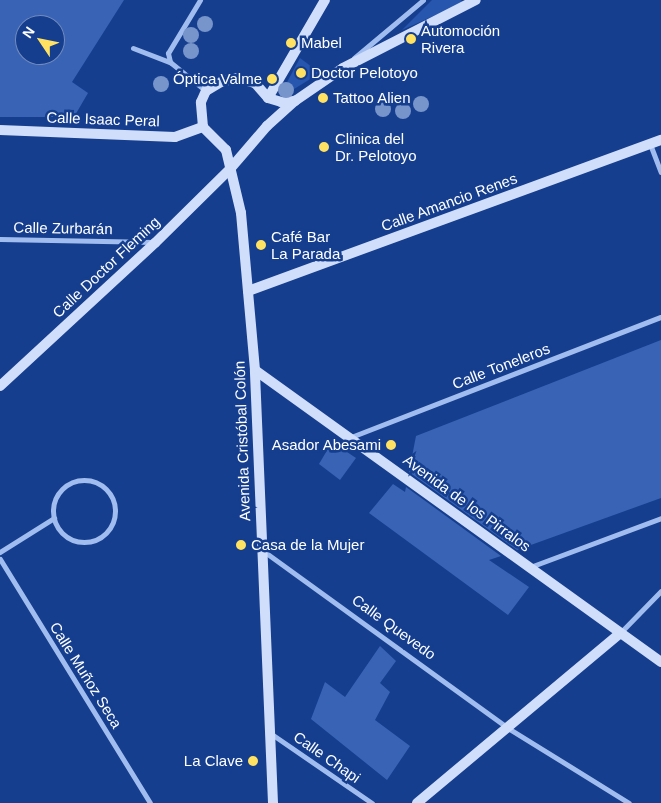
<!DOCTYPE html>
<meta charset="utf-8">
<style>
body{margin:0}
#map{position:relative;width:661px;height:803px;overflow:hidden;background:#153e8f;font-family:Helvetica,sans-serif}
div>[style]{position:absolute}
.green>*{inset:0;background:#2756ae}
.building>*{inset:0;background:#3964b6}
.street>*{height:5px;margin:-2.5px;padding:0 2.5px;transform-origin:2.5px;border-radius:2.5px;background:#a1bdf0}
.street>.ring{margin:-2.5px;padding:0;box-sizing:content-box;background:none;border:5px solid #a1bdf0;border-radius:50%}
.secondary>*{height:10px;margin:-5px;padding:0 5px;transform-origin:5px;border-radius:5px;background:#d0defb}
.trees>*{width:16px;height:16px;margin:-8px;border-radius:50%;background:#7794cb}
.dots>*{width:14px;height:14px;translate:-50% -50%;box-sizing:border-box;border:2px solid #153e8f;border-radius:50%}
span{translate:-50% -50%;white-space:nowrap;text-align:center;line-height:1.15;-webkit-text-stroke:5px #153e8f;paint-order:stroke}
.poi-label{font-size:15px;color:#fff}
.left{translate:0 -50%;text-align:left}
.right{translate:-100% -50%;text-align:right}
.street-label{font-size:15px;color:#fff}
.north{position:absolute;left:15px;top:15px;width:50px;height:50px;box-sizing:border-box;background:#153e8f;border:1px solid #738bbc;border-radius:50%;rotate:304deg;font-size:14px;font-weight:700;line-height:20px;text-align:center;color:#fff}
.north::after{content:'';display:block;margin:auto;width:18px;height:22px;background:#ffe261;clip-path:polygon(50% 0,100% 100%,50% 72%,0 100%)}
</style>
<div id="map">
<div class="green">
<div style="clip-path:polygon(432px 0,461px 0,463px 3px,402px 30px)"></div>
<div style="clip-path:polygon(300px 58px,320px 73px,278px 99px)"></div>
</div>
<div class="building">
<div style="clip-path:polygon(evenodd,0 0,124px 0,72px 82px,88px 93px,74px 117px,0 117px,0 0,25px 25px,55px 25px,55px 55px,25px 55px,25px 25px)"></div>
<div style="clip-path:polygon(661px 340px,661px 498px,517px 550px,409px 472px,416px 436px)"></div>
<div style="clip-path:polygon(332px 442px,356px 458px,340px 480px,319px 464px)"></div>
<div style="clip-path:polygon(393px 484px,405px 492px,406px 487px,501px 556px,489px 560px,529px 587px,508px 615px,369px 513px)"></div>
<div style="clip-path:polygon(380px 646px,396px 661px,380px 683px,390px 692px,375px 720px,410px 746px,387px 780px,311px 719px,325px 682px,345px 697px)"></div>
</div>
<div class="street">
<div style="left:200px;top:0;width:62px;rotate:121.1deg"></div>
<div style="left:168px;top:53px;width:9px;rotate:77deg"></div>
<div style="left:170px;top:62px;width:46px;rotate:38.9deg"></div>
<div style="left:133px;top:48px;width:40px;rotate:21deg"></div>
<div style="left:354px;top:58px;width:90px;rotate:-40deg"></div>
<div style="left:650px;top:144px;width:30px;rotate:69deg"></div>
<div style="left:0;top:239px;width:154px;rotate:1.1deg"></div>
<div style="left:351px;top:437px;width:332px;rotate:-21.2deg"></div>
<div class="ring" style="left:53px;top:480px;width:57px;height:57px"></div>
<div style="left:262px;top:550px;width:304px;rotate:35.9deg"></div>
<div style="left:508px;top:728px;width:142px;rotate:31.8deg"></div>
<div style="left:0;top:552px;width:64px;rotate:-32.2deg"></div>
<div style="left:0;top:559px;width:286px;rotate:58.4deg"></div>
<div style="left:530px;top:567px;width:140px;rotate:-20.5deg"></div>
<div style="left:619px;top:634px;width:60px;rotate:-45.7deg"></div>
<div style="left:270px;top:733px;width:124px;rotate:34.5deg"></div>
</div>
<div class="secondary">
<div style="left:268px;top:98px;width:113px;rotate:-59.8deg"></div>
<div style="left:0;top:130px;width:175px;rotate:2.3deg"></div>
<div style="left:175px;top:137px;width:30px;rotate:-20deg"></div>
<div style="left:248px;top:291px;width:440px;rotate:-20.1deg"></div>
<div style="left:255px;top:370px;width:500px;rotate:35.72deg"></div>
<div style="left:0;top:386px;width:211px;rotate:-42.7deg"></div>
<div style="left:155px;top:243px;width:105px;rotate:-44.6deg"></div>
<div style="left:230px;top:169px;width:57px;rotate:-49.3deg"></div>
<div style="left:267px;top:126px;width:38px;rotate:-42deg"></div>
<div style="left:295px;top:101px;width:58px;rotate:-34.5deg"></div>
<div style="left:343px;top:68px;width:149px;rotate:-27.1deg"></div>
<div style="left:273px;top:803px;width:433px;rotate:-92.4deg"></div>
<div style="left:255px;top:370px;width:158px;rotate:-95.1deg"></div>
<div style="left:241px;top:213px;width:65px;rotate:-103.4deg"></div>
<div style="left:226px;top:150px;width:33px;rotate:-135deg"></div>
<div style="left:203px;top:127px;width:25px;rotate:-95deg"></div>
<div style="left:201px;top:102px;width:12px;rotate:-66deg"></div>
<div style="left:206px;top:91px;width:17px;rotate:-31deg"></div>
<div style="left:221px;top:82px;width:16px;rotate:-14deg"></div>
<div style="left:237px;top:78px;width:19px;rotate:16deg"></div>
<div style="left:255px;top:83px;width:20px;rotate:49deg"></div>
<div style="left:268px;top:98px;width:14px;rotate:17deg"></div>
<div style="left:281px;top:102px;width:14px;rotate:-4deg"></div>
<div style="left:417px;top:803px;width:263px;rotate:-39.9deg"></div>
</div>
<div class="trees">
<div style="left:205px;top:24px"></div>
<div style="left:191px;top:35px"></div>
<div style="left:191px;top:51px"></div>
<div style="left:161px;top:84px"></div>
<div style="left:286px;top:90px"></div>
<div style="left:421px;top:104px"></div>
<div style="left:383px;top:109px"></div>
<div style="left:403px;top:111px"></div>
</div>
<div class="dots">
<div style="left:411px;top:39px;background:#ffe261"></div>
<div style="left:291px;top:43px;background:#ffe261"></div>
<div style="left:301px;top:73px;background:#ffe261"></div>
<div style="left:272px;top:79px;background:#ffe261"></div>
<div style="left:323px;top:98px;background:#ffe261"></div>
<div style="left:324px;top:147px;background:#ffe261"></div>
<div style="left:261px;top:245px;background:#ffe261"></div>
<div style="left:391px;top:445px;background:#ffe261"></div>
<div style="left:241px;top:545px;background:#ffe261"></div>
<div style="left:253px;top:761px;background:#ffe261"></div>
</div>
<div class="poi-label">
<span class="left" style="left:421px;top:39px">Automoción<br>Rivera</span>
<span class="left" style="left:301px;top:43px">Mabel</span>
<span class="left" style="left:311px;top:73px">Doctor Pelotoyo</span>
<span class="right" style="left:262px;top:79px">Óptica Valme</span>
<span class="left" style="left:333px;top:98px">Tattoo Alien</span>
<span class="left" style="left:335px;top:147px">Clinica del<br>Dr. Pelotoyo</span>
<span class="left" style="left:271px;top:245px">Café Bar<br>La Parada</span>
<span class="right" style="left:381px;top:445px">Asador Abesami</span>
<span class="left" style="left:251px;top:545px">Casa de la Mujer</span>
<span class="right" style="left:243px;top:761px">La Clave</span>
</div>
<div class="street-label">
<span style="left:103px;top:119px;rotate:2deg">Calle Isaac Peral</span>
<span style="left:449px;top:202px;rotate:-20deg">Calle Amancio Renes</span>
<span style="left:63px;top:228px;rotate:1deg">Calle Zurbarán</span>
<span style="left:106px;top:267px;rotate:-43deg">Calle Doctor Fleming</span>
<span style="left:501px;top:366px;rotate:-21deg">Calle Toneleros</span>
<span style="left:242px;top:441px;rotate:-92deg">Avenida Cristóbal Colón</span>
<span style="left:467px;top:503px;rotate:36deg">Avenida de los Pirralos</span>
<span style="left:394px;top:627px;rotate:36deg">Calle Quevedo</span>
<span style="left:86px;top:675px;rotate:58deg">Calle Muñoz Seca</span>
<span style="left:327px;top:757px;rotate:35deg">Calle Chapi</span>
</div>
<div class="north">N</div>
</div>
